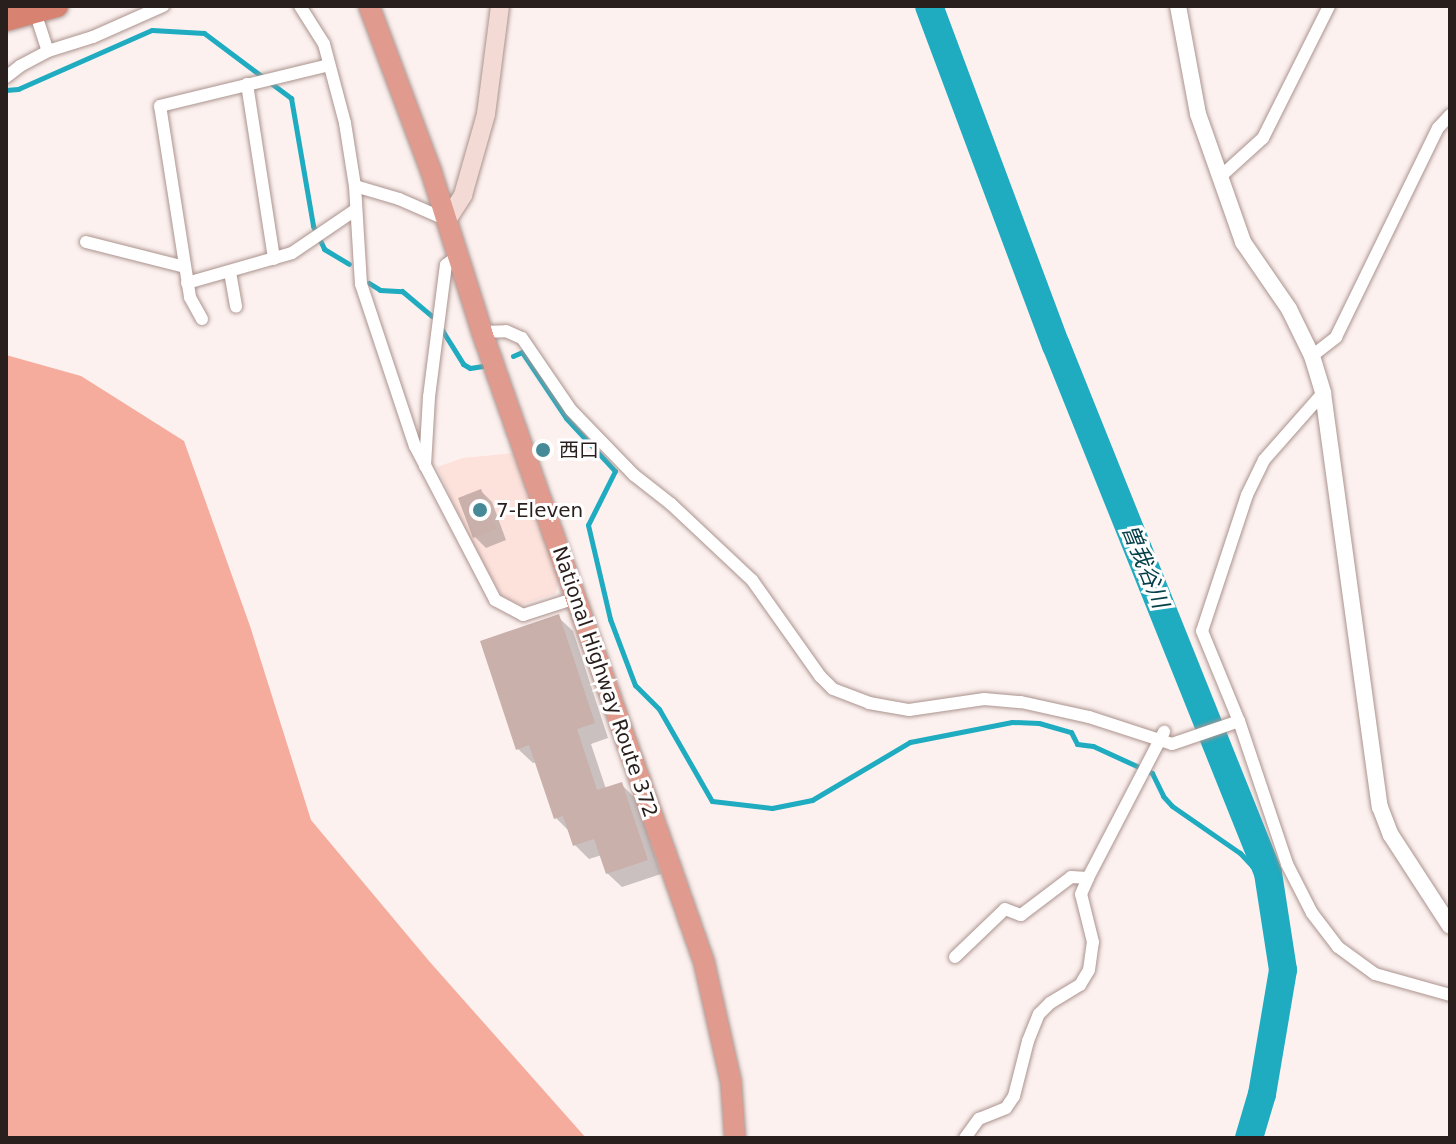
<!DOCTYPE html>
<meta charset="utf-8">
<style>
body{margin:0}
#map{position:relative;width:1456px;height:1144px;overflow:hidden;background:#fcf1ef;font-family:"DejaVu Sans","Noto Sans JP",sans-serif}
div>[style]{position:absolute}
.built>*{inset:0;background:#fde1db}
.green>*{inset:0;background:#f6ac9d}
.shadow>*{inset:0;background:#0003}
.stream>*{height:5px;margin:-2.5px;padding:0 2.5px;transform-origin:2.5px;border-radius:2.5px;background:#1fabc0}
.river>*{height:28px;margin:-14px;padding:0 14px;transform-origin:14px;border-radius:14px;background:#1fabc0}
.building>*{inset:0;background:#c9b0ab}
.roads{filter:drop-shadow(0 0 2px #ab938e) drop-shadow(0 0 2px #ab938e)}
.minor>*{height:12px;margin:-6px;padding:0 6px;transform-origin:6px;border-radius:6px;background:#fff}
.tertiary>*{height:16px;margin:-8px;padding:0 8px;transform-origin:8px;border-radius:8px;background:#fff}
.secondary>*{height:18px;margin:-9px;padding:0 9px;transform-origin:9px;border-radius:9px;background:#f3dad4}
.trunk>*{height:20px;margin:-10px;padding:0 10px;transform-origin:10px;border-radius:10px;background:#e09b8e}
.motorway>*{height:22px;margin:-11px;padding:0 11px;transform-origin:11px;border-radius:11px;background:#d88271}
.dots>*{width:22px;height:22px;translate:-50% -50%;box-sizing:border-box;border:4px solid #fff;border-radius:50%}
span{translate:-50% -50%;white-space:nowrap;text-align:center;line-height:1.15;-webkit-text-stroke:6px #fff;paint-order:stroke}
.poi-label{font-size:20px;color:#291f1d}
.left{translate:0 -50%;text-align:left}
.street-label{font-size:20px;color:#291f1d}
.water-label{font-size:22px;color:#06414a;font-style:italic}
.frame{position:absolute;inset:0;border:8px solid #291f1d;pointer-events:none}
</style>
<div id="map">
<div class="built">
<div style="clip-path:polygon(514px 453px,559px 582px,555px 594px,520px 605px,502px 596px,472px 544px,437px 467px,463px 458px)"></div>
</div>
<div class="green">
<div style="clip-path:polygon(6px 355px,81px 376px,184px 441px,250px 626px,311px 820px,429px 961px,586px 1138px,6px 1138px)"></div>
</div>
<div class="shadow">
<div style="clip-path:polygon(481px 491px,492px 502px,506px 540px,486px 548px,475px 537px)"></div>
<div style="clip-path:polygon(558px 617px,573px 631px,608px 738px,591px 744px,606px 789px,621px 784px,636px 799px,661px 874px,622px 887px,607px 873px,602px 855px,589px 859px,575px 845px,570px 832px,556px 818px,537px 762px,533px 763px,518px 749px)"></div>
</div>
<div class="stream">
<div style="left:6px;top:90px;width:12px;rotate:-5deg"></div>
<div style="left:18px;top:89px;width:146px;rotate:-23.8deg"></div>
<div style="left:152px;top:30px;width:52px;rotate:3.3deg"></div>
<div style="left:204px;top:33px;width:109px;rotate:36.8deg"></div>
<div style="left:291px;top:98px;width:130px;rotate:80.2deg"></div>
<div style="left:313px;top:226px;width:25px;rotate:64deg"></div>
<div style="left:324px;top:249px;width:29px;rotate:31deg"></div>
<div style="left:369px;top:283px;width:13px;rotate:32deg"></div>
<div style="left:380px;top:290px;width:22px;rotate:3deg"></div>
<div style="left:402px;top:291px;width:39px;rotate:40deg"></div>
<div style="left:442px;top:330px;width:40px;rotate:58deg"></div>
<div style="left:463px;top:364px;width:8px;rotate:30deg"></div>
<div style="left:470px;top:368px;width:13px;rotate:-9deg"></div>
<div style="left:513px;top:356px;width:10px;rotate:-24deg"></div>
<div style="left:522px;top:352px;width:79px;rotate:56.3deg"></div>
<div style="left:566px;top:418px;width:72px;rotate:47.2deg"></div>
<div style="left:615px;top:471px;width:60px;rotate:116.6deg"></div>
<div style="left:588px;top:525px;width:97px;rotate:76.8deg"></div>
<div style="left:610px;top:619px;width:71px;rotate:69.3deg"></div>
<div style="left:635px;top:685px;width:34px;rotate:45deg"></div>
<div style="left:659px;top:709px;width:106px;rotate:60.1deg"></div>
<div style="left:712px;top:801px;width:60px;rotate:6.7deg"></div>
<div style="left:772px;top:808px;width:41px;rotate:-11.3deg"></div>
<div style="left:812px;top:800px;width:114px;rotate:-30.6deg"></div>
<div style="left:910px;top:742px;width:104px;rotate:-11.1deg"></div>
<div style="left:1012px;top:722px;width:27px;rotate:2deg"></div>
<div style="left:1039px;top:723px;width:33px;rotate:16deg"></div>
<div style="left:1071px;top:732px;width:13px;rotate:63deg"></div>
<div style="left:1077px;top:744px;width:16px;rotate:7deg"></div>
<div style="left:1093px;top:746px;width:65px;rotate:24.6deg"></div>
<div style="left:1152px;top:773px;width:25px;rotate:64deg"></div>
<div style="left:1163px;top:796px;width:13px;rotate:48deg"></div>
<div style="left:1172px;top:806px;width:83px;rotate:34.7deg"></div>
<div style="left:1240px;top:853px;width:18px;rotate:47deg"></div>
<div style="left:1252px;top:866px;width:17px;rotate:24deg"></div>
</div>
<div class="river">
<div style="left:929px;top:6px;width:362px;rotate:69.5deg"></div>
<div style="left:1056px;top:345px;width:569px;rotate:68.12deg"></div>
<div style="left:1268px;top:873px;width:98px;rotate:81.2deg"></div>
<div style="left:1283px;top:970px;width:126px;rotate:99.6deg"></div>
<div style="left:1262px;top:1094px;width:46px;rotate:106.5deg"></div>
</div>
<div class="building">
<div style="clip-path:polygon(481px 489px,497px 529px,473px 538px,458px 498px)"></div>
<div style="clip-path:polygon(559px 614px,595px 723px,577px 729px,597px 790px,622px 782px,648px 860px,606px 874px,594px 839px,573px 846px,563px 816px,554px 819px,529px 745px,516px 750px,480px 641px)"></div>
</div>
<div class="roads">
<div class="minor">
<div style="left:300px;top:6px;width:45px;rotate:57.7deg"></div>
<div style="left:324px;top:44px;width:82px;rotate:75.1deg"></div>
<div style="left:345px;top:123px;width:64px;rotate:81deg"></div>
<div style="left:355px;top:186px;width:98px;rotate:86.5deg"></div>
<div style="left:361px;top:284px;width:171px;rotate:71.6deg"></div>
<div style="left:415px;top:446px;width:174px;rotate:62.5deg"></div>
<div style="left:495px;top:600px;width:32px;rotate:28deg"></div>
<div style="left:523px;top:615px;width:56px;rotate:-17.8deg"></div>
<div style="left:39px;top:24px;width:28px;rotate:72deg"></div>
<div style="left:6px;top:77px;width:18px;rotate:-38deg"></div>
<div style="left:20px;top:66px;width:32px;rotate:-28deg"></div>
<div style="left:48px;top:51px;width:47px;rotate:-17.3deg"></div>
<div style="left:93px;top:37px;width:77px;rotate:-23.9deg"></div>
<div style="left:247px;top:84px;width:177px;rotate:81.2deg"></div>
<div style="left:1220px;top:177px;width:58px;rotate:-42.2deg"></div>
<div style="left:1263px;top:138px;width:148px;rotate:-63.4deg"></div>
<div style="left:355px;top:186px;width:46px;rotate:16.5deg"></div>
<div style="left:399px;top:199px;width:52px;rotate:23.6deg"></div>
<div style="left:86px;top:242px;width:102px;rotate:14.2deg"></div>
<div style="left:230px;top:272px;width:35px;rotate:80deg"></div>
<div style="left:187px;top:283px;width:109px;rotate:-15.9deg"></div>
<div style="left:292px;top:253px;width:76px;rotate:-34.3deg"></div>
<div style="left:202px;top:319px;width:25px;rotate:-119deg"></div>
<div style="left:190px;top:297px;width:193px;rotate:-98.9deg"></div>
<div style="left:160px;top:106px;width:174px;rotate:-13.6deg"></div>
<div style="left:482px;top:332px;width:24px;rotate:-2deg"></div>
<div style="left:506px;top:331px;width:17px;rotate:24deg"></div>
<div style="left:522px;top:338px;width:87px;rotate:55.8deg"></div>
<div style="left:571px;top:410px;width:91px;rotate:45.9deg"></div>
<div style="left:634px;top:475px;width:47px;rotate:38.1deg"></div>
<div style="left:671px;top:504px;width:111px;rotate:43.2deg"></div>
<div style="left:752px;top:580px;width:118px;rotate:54.7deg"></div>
<div style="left:820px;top:676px;width:18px;rotate:45deg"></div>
<div style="left:833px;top:689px;width:39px;rotate:21deg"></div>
<div style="left:869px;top:703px;width:41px;rotate:9.9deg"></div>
<div style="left:909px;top:710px;width:76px;rotate:-8.3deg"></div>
<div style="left:984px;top:699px;width:37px;rotate:5deg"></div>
<div style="left:1021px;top:702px;width:70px;rotate:12.4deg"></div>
<div style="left:1089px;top:717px;width:87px;rotate:18deg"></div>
<div style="left:1172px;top:744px;width:71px;rotate:-18.9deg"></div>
<div style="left:1312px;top:356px;width:31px;rotate:-38deg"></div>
<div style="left:1336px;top:337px;width:233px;rotate:-64deg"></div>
<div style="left:1438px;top:128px;width:18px;rotate:-47deg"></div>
<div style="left:1323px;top:393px;width:89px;rotate:131.4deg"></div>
<div style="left:1264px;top:460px;width:39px;rotate:116deg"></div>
<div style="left:1247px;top:495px;width:143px;rotate:108.3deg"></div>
<div style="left:1202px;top:631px;width:97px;rotate:67.7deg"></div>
<div style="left:1239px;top:721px;width:151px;rotate:71.4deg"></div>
<div style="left:1287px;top:864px;width:55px;rotate:63deg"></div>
<div style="left:1312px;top:913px;width:43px;rotate:52.6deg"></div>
<div style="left:1338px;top:947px;width:46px;rotate:36.1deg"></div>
<div style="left:1375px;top:974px;width:78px;rotate:15.6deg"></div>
<div style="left:425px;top:466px;width:69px;rotate:-86.7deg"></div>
<div style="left:429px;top:397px;width:133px;rotate:-82.7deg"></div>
<div style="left:446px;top:265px;width:16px;rotate:-38deg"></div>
<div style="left:955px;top:957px;width:69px;rotate:-43.8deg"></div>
<div style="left:1005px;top:909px;width:17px;rotate:21deg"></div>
<div style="left:1021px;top:915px;width:63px;rotate:-37.2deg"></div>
<div style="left:1071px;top:877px;width:17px;rotate:3deg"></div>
<div style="left:1088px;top:878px;width:165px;rotate:-62.5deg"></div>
<div style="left:965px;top:1138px;width:24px;rotate:-54deg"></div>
<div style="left:979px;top:1119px;width:29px;rotate:-22deg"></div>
<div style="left:1006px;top:1108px;width:14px;rotate:-56deg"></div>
<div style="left:1014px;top:1096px;width:57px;rotate:-75.7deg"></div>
<div style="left:1028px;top:1041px;width:29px;rotate:-68deg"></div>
<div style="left:1039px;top:1014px;width:16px;rotate:-45deg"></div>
<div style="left:1050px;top:1003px;width:35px;rotate:-31deg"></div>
<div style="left:1080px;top:985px;width:17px;rotate:-59deg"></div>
<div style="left:1089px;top:970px;width:28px;rotate:-82deg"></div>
<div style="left:1093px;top:942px;width:49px;rotate:-104deg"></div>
<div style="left:1081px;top:894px;width:17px;rotate:-66deg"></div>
</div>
<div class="tertiary">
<div style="left:1178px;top:6px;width:110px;rotate:79.5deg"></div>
<div style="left:1198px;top:114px;width:136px;rotate:70.6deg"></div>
<div style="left:1243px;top:242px;width:81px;rotate:55.5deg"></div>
<div style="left:1289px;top:309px;width:52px;rotate:63.9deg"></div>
<div style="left:1312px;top:356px;width:39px;rotate:73deg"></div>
<div style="left:1323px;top:393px;width:418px;rotate:82.2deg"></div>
<div style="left:1380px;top:807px;width:30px;rotate:69deg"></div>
<div style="left:1391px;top:835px;width:108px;rotate:57deg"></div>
</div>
<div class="secondary">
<div style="left:447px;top:220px;width:30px;rotate:-57deg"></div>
<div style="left:463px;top:195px;width:84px;rotate:-74.1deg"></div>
<div style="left:486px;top:114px;width:109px;rotate:-82.6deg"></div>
</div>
<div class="trunk">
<div style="left:369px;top:6px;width:176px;rotate:69.4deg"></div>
<div style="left:431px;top:171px;width:169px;rotate:72.4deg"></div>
<div style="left:482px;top:332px;width:668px;rotate:70.59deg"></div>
<div style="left:704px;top:962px;width:123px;rotate:77.3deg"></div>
<div style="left:731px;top:1082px;width:56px;rotate:85.9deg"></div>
</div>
<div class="motorway">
<div style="left:6px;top:20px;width:53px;rotate:-15.4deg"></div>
</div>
</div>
<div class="dots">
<div style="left:543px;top:450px;background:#458a96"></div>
<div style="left:480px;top:510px;background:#458a96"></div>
</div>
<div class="poi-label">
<span class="left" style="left:559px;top:450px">西口</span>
<span class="left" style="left:496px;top:510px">7-Eleven</span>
</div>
<div class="street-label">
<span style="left:605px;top:682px;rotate:71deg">National Highway Route 372</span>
</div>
<div class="water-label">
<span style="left:1145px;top:566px;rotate:68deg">曽我谷川</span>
</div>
<div class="frame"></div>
</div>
